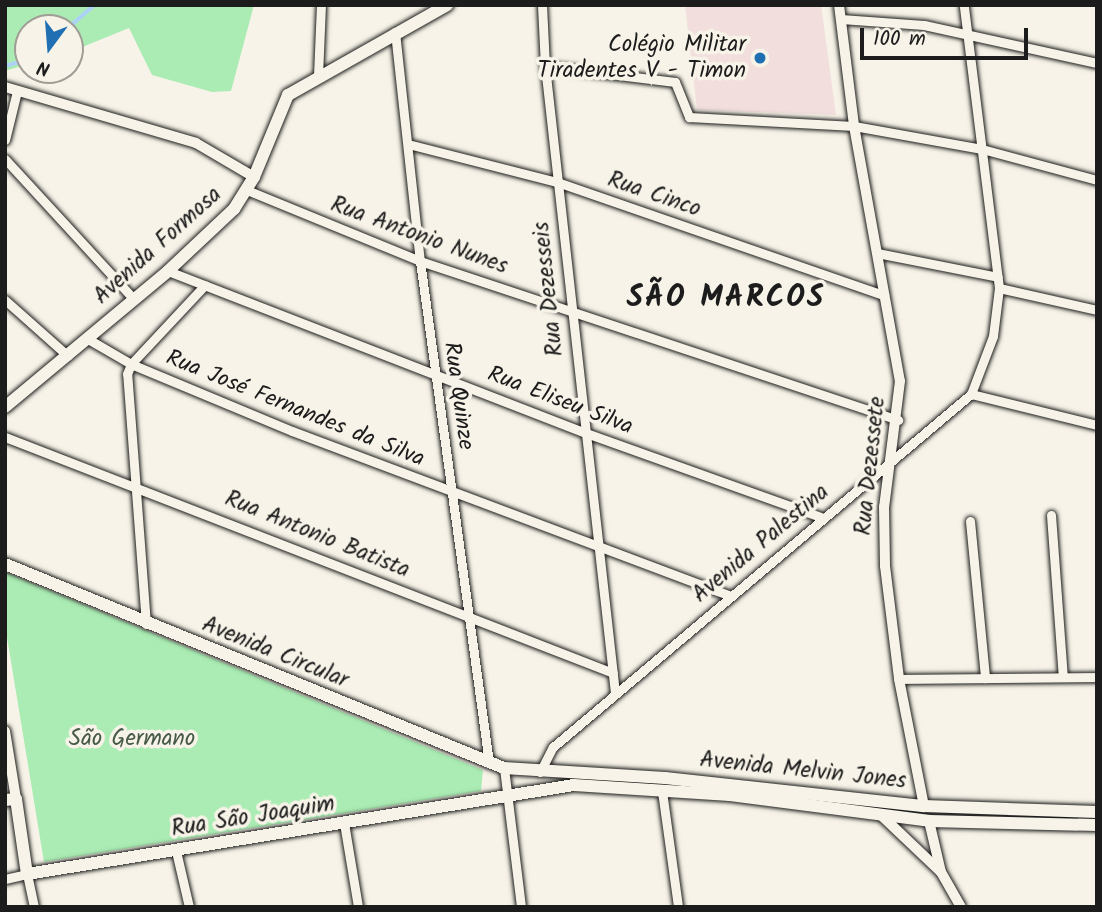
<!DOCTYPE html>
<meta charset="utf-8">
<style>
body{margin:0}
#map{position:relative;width:1102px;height:912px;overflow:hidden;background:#f7f3e8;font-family:Kalam,sans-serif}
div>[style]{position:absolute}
.built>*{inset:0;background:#f1dedd}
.green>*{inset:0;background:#abecb4}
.stream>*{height:3.5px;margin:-1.75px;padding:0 1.75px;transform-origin:1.75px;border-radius:1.75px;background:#add2f6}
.roads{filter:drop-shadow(0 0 2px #1c1c1c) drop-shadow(0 0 2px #1c1c1c)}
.minor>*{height:9px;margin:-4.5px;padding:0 4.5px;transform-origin:4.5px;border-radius:4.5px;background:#f7f3e8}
.tertiary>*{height:10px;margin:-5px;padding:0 5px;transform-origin:5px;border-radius:5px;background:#f7f3e8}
.secondary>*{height:12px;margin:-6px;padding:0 6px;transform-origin:6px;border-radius:6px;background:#f7f3e8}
.dots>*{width:19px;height:19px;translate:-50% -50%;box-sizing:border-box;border:4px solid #f7f3e8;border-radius:50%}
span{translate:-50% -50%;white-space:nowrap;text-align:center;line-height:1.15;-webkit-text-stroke:7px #f7f3e8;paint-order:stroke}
.poi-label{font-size:23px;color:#1c1c1c}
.right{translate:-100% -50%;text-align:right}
.street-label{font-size:23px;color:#1c1c1c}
.park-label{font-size:23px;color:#475a4a}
.district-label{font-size:30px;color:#1c1c1c;font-weight:700;letter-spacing:2px}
.frame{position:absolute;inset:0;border:7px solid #1c1c1c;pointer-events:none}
.north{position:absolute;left:14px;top:14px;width:70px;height:70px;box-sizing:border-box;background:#f7f3e8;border:2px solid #9f9d96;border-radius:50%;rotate:196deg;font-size:19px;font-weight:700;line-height:28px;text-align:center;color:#1c1c1c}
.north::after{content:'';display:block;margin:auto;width:24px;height:32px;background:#1f6fb2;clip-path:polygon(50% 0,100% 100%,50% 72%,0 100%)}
.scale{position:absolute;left:860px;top:28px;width:168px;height:32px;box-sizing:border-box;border:4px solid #1c1c1c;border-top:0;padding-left:9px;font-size:21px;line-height:24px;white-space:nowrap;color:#1c1c1c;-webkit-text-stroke:5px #f7f3e8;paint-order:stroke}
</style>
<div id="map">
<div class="built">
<div style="clip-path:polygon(685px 5px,821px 5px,836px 115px,697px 110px)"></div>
</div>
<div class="green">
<div style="clip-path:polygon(5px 5px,254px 5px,231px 91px,212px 92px,152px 75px,129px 28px,70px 52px,70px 28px,28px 28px,28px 64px,5px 71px)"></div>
<div style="clip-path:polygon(5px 572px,483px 770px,481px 791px,44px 862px,5px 625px)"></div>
</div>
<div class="stream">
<div style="left:68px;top:28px;width:35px;rotate:-41deg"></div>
<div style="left:5px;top:66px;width:24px;rotate:-15deg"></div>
</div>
<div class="roads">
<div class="minor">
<div style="left:542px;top:5px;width:61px;rotate:87.2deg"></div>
<div style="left:545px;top:66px;width:631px;rotate:83.63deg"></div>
<div style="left:841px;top:19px;width:83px;rotate:4.1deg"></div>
<div style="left:924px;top:25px;width:177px;rotate:12.4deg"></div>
<div style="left:395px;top:32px;width:230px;rotate:83.8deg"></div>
<div style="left:420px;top:261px;width:507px;rotate:82.17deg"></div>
<div style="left:545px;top:66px;width:131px;rotate:7deg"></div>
<div style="left:675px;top:82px;width:38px;rotate:68deg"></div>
<div style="left:689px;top:117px;width:165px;rotate:3.1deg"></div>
<div style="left:854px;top:126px;width:130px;rotate:10.2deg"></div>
<div style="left:982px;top:149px;width:119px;rotate:15.1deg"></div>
<div style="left:318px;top:76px;width:71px;rotate:-87.6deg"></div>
<div style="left:5px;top:140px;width:50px;rotate:-76.2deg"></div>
<div style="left:408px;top:144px;width:154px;rotate:14.3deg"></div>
<div style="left:557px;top:182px;width:346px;rotate:19.1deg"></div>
<div style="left:5px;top:159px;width:189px;rotate:47.4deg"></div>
<div style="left:247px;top:190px;width:187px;rotate:22.3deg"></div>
<div style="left:420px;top:261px;width:504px;rotate:18.4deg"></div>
<div style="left:877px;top:253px;width:123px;rotate:11.2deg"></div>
<div style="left:168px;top:271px;width:448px;rotate:21.2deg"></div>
<div style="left:586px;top:433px;width:250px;rotate:19.7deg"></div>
<div style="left:999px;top:288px;width:100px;rotate:12.7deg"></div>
<div style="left:5px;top:300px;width:84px;rotate:41.6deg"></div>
<div style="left:88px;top:339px;width:50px;rotate:30.2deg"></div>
<div style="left:131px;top:364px;width:174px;rotate:22.6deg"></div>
<div style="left:292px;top:431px;width:466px;rotate:20.6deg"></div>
<div style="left:971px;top:394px;width:130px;rotate:13.8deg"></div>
<div style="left:5px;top:437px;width:652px;rotate:21.21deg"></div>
<div style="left:1051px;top:515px;width:162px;rotate:85.8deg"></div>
<div style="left:970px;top:521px;width:158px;rotate:84.5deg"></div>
<div style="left:146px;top:624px;width:251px;rotate:-94.3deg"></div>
<div style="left:127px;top:374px;width:11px;rotate:-68deg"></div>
<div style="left:131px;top:364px;width:108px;rotate:-46.9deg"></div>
<div style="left:899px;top:679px;width:198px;rotate:-0.6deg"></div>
<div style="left:504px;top:768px;width:140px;rotate:83deg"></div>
<div style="left:540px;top:772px;width:28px;rotate:-63deg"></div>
<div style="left:553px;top:747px;width:547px;rotate:-40.18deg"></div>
<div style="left:971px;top:394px;width:62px;rotate:-69.2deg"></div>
<div style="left:993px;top:336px;width:48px;rotate:-82.9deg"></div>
<div style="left:999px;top:288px;width:285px;rotate:-97.1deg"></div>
<div style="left:662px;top:791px;width:117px;rotate:82.1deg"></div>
<div style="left:344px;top:823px;width:85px;rotate:80.5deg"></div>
<div style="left:176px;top:851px;width:57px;rotate:76.9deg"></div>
<div style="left:5px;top:879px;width:23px;rotate:-13deg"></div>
<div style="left:27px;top:874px;width:34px;rotate:78deg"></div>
</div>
<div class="tertiary">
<div style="left:839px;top:5px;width:122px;rotate:82.9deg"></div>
<div style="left:854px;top:126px;width:259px;rotate:79.8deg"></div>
<div style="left:900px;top:381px;width:127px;rotate:97.2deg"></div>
<div style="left:884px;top:507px;width:59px;rotate:89deg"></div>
<div style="left:885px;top:566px;width:114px;rotate:82.9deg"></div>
<div style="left:899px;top:679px;width:129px;rotate:78.9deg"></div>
<div style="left:5px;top:87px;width:199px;rotate:16.3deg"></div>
<div style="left:196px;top:143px;width:67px;rotate:30.4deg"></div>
<div style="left:5px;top:731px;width:69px;rotate:80.8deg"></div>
<div style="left:882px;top:816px;width:81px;rotate:43.5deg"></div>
<div style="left:941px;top:872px;width:40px;rotate:60.3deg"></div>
<div style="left:929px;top:821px;width:52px;rotate:76.8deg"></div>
</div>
<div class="secondary">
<div style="left:5px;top:407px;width:212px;rotate:-39.8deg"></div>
<div style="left:168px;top:271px;width:91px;rotate:-43.2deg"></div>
<div style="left:234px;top:209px;width:38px;rotate:-58deg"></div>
<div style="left:254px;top:177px;width:89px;rotate:-67.5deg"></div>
<div style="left:288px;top:95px;width:183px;rotate:-29.5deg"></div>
<div style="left:5px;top:564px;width:539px;rotate:22.24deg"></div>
<div style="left:504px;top:768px;width:161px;rotate:3.6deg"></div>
<div style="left:665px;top:778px;width:261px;rotate:6.2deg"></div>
<div style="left:924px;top:806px;width:173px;rotate:2deg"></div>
<div style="left:5px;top:800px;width:11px;rotate:-5deg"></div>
<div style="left:16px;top:799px;width:76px;rotate:81.7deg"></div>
<div style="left:27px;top:874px;width:554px;rotate:-9.24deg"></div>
<div style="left:574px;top:785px;width:156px;rotate:3.7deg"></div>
<div style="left:730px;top:795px;width:201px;rotate:7.4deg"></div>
<div style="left:929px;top:821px;width:168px;rotate:1.4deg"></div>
</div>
</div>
<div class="dots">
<div style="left:760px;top:58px;background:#1f6fb2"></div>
</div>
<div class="poi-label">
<span class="right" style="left:746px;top:58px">Colégio Militar<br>Tiradentes V - Timon</span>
</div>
<div class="street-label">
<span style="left:654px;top:195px;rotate:19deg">Rua Cinco</span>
<span style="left:419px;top:236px;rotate:20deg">Rua Antonio Nunes</span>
<span style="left:158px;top:246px;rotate:-42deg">Avenida Formosa</span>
<span style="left:549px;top:289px;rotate:-96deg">Rua Dezesseis</span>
<span style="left:458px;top:396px;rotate:82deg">Rua Quinze</span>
<span style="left:560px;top:401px;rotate:21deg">Rua Eliseu Silva</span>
<span style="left:295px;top:409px;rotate:22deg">Rua José Fernandes da Silva</span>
<span style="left:871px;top:466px;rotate:-84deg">Rua Dezessete</span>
<span style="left:317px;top:535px;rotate:22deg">Rua Antonio Batista</span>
<span style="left:761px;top:544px;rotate:-40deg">Avenida Palestina</span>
<span style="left:275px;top:653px;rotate:22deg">Avenida Circular</span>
<span style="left:803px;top:771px;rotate:6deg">Avenida Melvin Jones</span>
<span style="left:253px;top:817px;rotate:-9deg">Rua São Joaquim</span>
</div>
<div class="park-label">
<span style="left:132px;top:739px">São Germano</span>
</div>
<div class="district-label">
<span style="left:726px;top:298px">SÃO MARCOS</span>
</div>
<div class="frame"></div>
<div class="north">N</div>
<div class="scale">100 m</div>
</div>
